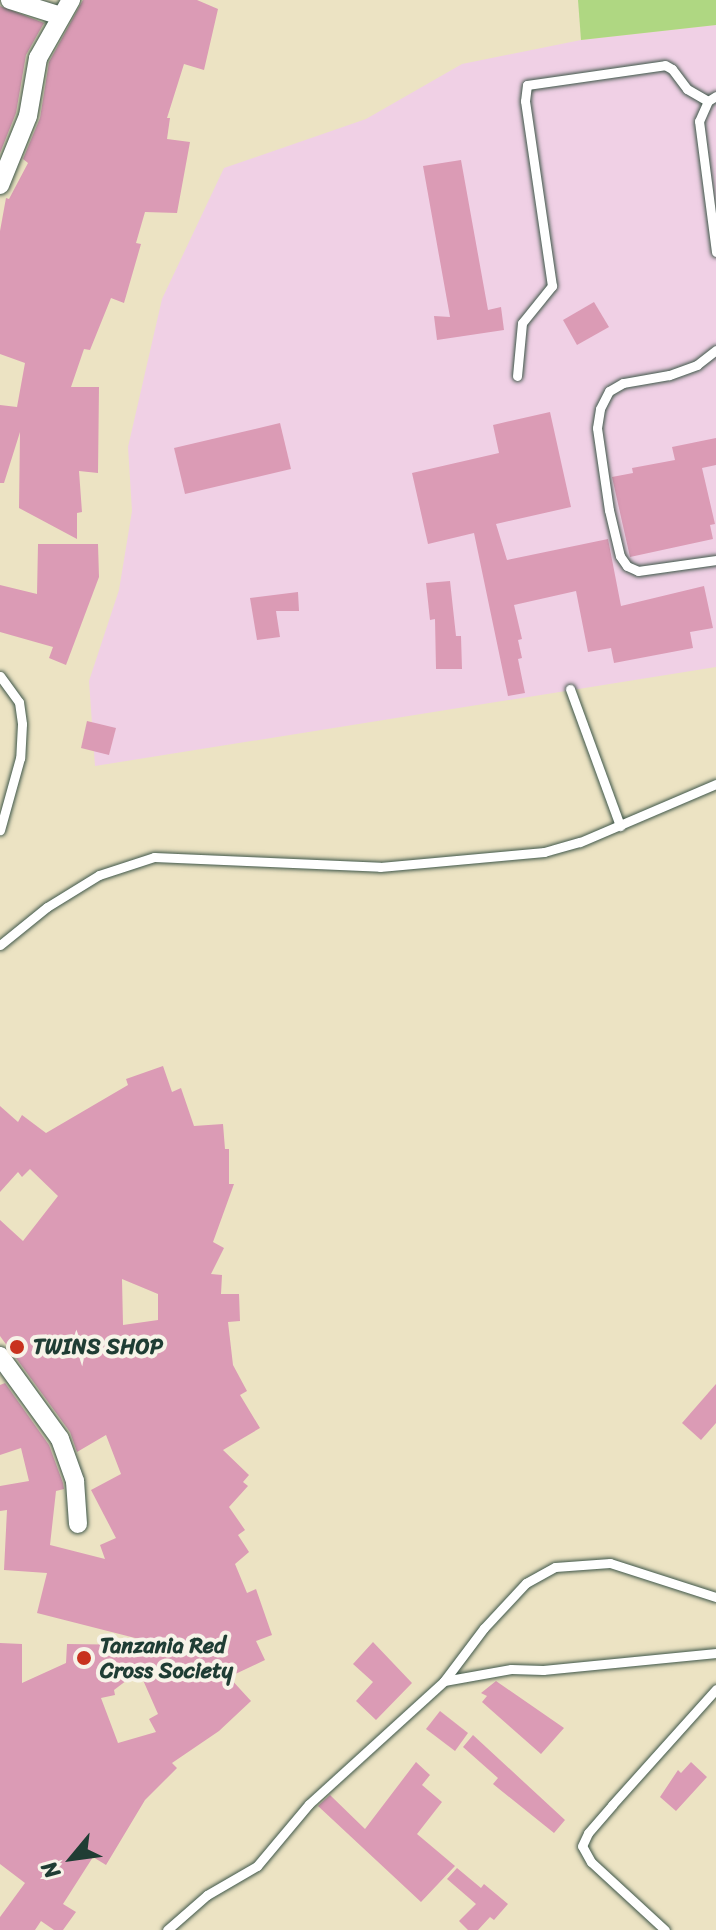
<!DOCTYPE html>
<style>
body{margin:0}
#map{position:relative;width:716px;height:1930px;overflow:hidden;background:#ece3c3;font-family:Sriracha,sans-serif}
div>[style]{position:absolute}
.built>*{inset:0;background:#f0d0e5}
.green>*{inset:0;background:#afd782}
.building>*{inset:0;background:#db9bb5}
.roads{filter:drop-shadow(0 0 2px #3e5649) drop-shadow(0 0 2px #3e5649)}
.lane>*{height:9px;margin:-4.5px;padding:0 4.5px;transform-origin:4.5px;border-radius:4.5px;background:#fff}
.street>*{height:18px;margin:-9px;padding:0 9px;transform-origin:9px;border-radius:9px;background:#fff}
.dots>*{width:22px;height:22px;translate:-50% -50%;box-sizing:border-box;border:4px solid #f7f3e8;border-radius:50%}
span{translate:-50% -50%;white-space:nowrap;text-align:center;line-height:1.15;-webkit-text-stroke:8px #f7f3e8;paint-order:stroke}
.poi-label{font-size:22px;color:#1f3d34;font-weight:700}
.left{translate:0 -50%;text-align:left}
.north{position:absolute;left:32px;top:1818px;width:80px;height:80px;-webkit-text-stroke:6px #f7f3e8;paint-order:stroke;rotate:241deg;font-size:22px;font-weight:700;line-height:32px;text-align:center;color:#1f3d34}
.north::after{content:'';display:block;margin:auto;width:28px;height:36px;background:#1f3d34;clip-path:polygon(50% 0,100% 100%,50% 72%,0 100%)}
</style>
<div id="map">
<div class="built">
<div style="clip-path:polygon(716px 25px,716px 667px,95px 766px,89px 681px,119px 590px,132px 511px,128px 447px,162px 299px,224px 168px,366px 119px,462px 64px,581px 40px)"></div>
</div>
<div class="green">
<div style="clip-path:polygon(578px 0,716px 0,716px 25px,581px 40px)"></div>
</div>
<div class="building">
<div style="clip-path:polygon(83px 0,197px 0,218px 9px,204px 70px,184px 64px,167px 118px,170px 118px,167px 139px,190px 142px,177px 213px,145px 212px,136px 243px,141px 244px,124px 303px,111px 298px,90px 350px,84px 349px,71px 387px,99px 387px,98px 473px,79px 471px,82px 512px,77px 513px,77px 539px,19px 508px,20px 432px,4px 483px,0 483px,0 405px,17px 407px,25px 363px,0 354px,0 231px,6px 198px,9px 199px,28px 163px,23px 159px,40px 118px,49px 62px)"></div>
<div style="clip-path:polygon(0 6px,44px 23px,26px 55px,16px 113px,0 153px)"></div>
<div style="clip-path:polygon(461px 160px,488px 310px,501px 307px,504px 330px,437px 340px,434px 316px,450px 317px,423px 166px)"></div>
<div style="clip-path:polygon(594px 302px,609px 327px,577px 345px,563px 320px)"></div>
<div style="clip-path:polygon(550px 412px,571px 507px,496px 524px,507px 560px,608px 539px,621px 606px,704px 586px,713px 628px,690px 632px,693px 648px,614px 663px,611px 648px,588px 652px,576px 591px,514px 605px,522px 639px,518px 640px,522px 658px,518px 659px,525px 693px,508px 696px,474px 533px,428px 544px,412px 473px,499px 453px,493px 425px)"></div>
<div style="clip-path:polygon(280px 423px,291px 469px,185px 494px,174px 448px)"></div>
<div style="clip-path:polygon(716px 438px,716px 465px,702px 468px,715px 524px,710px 525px,713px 539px,630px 557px,612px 477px,633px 473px,632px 468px,675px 460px,672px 447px)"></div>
<div style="clip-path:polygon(38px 544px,98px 544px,99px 577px,66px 665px,49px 658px,53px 647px,0 632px,0 585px,37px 594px)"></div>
<div style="clip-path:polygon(450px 581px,456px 636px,461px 636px,462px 669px,436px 669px,435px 619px,430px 620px,426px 583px)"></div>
<div style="clip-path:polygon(298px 592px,299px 611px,276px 611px,280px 637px,257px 640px,250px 598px)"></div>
<div style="clip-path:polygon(87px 721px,116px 728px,109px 755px,81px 748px)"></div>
<div style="clip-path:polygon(evenodd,163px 1066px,172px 1092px,181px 1088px,194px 1126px,223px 1124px,225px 1149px,229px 1149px,229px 1184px,234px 1184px,213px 1242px,224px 1248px,211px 1274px,222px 1275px,221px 1294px,239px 1294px,240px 1321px,228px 1322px,233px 1365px,247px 1391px,240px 1395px,260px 1428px,223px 1450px,249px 1475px,243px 1482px,248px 1486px,229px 1507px,245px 1530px,238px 1535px,249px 1552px,235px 1564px,247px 1593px,256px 1589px,272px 1635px,256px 1641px,265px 1660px,229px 1677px,251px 1701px,219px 1731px,172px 1763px,177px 1768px,145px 1800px,106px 1865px,93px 1857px,63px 1904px,76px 1912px,63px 1930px,54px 1930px,41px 1921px,35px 1930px,0 1930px,0 1917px,25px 1883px,0 1864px,0 1643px,22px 1644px,22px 1683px,66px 1663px,67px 1644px,142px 1645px,143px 1640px,37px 1613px,47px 1573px,4px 1570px,7px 1510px,0 1511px,0 1486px,29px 1481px,21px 1448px,0 1455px,0 1385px,5px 1383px,49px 1445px,63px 1483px,64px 1489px,56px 1491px,50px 1545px,105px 1559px,100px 1545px,116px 1538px,91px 1490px,121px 1474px,106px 1435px,77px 1452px,70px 1432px,0 1336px,0 1220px,23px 1241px,58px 1196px,30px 1169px,22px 1177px,18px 1172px,0 1192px,0 1106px,18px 1122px,22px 1115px,46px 1133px,128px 1085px,126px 1079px,163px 1066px,122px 1279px,158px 1294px,158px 1320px,123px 1325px,122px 1279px,163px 1066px,139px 1671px,158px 1714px,149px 1719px,156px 1732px,118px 1743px,101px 1698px,115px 1695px,114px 1690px,139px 1671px)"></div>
<div style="clip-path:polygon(716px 1384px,716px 1423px,701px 1440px,682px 1423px)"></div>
<div style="clip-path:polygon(373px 1642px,412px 1683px,376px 1720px,356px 1701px,373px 1682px,353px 1664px)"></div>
<div style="clip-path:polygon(496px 1681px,564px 1728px,541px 1754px,482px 1702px,487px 1696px,481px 1693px)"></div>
<div style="clip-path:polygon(440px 1711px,468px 1733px,455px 1751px,426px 1729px)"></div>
<div style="clip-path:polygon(473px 1735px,565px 1820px,554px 1833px,493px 1784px,498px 1778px,463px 1747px)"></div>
<div style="clip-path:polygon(416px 1762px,430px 1775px,422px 1785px,442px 1802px,417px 1834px,455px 1866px,421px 1902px,318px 1806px,330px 1795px,365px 1829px)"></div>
<div style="clip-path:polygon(691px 1762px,707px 1777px,676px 1811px,660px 1797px,678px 1770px,681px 1773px)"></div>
<div style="clip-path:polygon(457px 1868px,481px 1888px,484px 1884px,508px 1904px,494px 1920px,490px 1917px,478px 1930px,468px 1930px,459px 1921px,476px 1904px,447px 1879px)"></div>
</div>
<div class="roads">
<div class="lane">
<div style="left:716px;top:96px;width:9px;rotate:148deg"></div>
<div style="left:708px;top:101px;width:22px;rotate:114deg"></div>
<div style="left:699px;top:121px;width:132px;rotate:82.6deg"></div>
<div style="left:716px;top:350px;width:24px;rotate:142deg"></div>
<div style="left:697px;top:365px;width:30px;rotate:160deg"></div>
<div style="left:669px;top:375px;width:47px;rotate:170.1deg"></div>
<div style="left:623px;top:383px;width:16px;rotate:150deg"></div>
<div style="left:609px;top:391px;width:20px;rotate:117deg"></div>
<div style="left:600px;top:409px;width:19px;rotate:99deg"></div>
<div style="left:597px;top:428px;width:83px;rotate:81.7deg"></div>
<div style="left:609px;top:510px;width:47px;rotate:76.6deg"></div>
<div style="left:620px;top:556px;width:12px;rotate:55deg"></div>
<div style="left:627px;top:566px;width:12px;rotate:24deg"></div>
<div style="left:638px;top:571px;width:79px;rotate:-8deg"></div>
<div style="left:517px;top:376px;width:53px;rotate:-84.6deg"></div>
<div style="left:522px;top:323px;width:48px;rotate:-51deg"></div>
<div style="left:552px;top:286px;width:187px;rotate:-98.3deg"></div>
<div style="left:525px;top:101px;width:16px;rotate:-83deg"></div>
<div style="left:527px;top:85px;width:139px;rotate:-8.2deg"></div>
<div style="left:665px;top:65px;width:8px;rotate:30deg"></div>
<div style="left:672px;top:69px;width:25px;rotate:53deg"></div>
<div style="left:687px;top:89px;width:24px;rotate:30deg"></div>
<div style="left:0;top:676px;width:32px;rotate:54deg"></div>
<div style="left:19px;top:702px;width:22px;rotate:82deg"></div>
<div style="left:22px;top:724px;width:34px;rotate:93deg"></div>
<div style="left:20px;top:758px;width:75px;rotate:105.5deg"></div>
<div style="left:570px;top:689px;width:146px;rotate:69.9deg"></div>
<div style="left:0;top:945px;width:60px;rotate:-39deg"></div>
<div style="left:47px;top:907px;width:61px;rotate:-31.6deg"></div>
<div style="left:99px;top:875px;width:58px;rotate:-18.1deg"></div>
<div style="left:154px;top:857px;width:226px;rotate:2.5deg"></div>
<div style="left:380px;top:867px;width:165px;rotate:-5.2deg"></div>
<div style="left:544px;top:852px;width:37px;rotate:-16deg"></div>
<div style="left:580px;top:842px;width:148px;rotate:-23.1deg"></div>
<div style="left:444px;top:1681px;width:68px;rotate:-10.2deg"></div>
<div style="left:511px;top:1669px;width:32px;rotate:2deg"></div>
<div style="left:543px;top:1670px;width:174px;rotate:-5.6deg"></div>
<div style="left:167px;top:1930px;width:53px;rotate:-41.2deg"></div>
<div style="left:207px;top:1895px;width:58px;rotate:-30.1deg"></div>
<div style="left:257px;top:1866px;width:81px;rotate:-50deg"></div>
<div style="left:309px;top:1804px;width:183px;rotate:-42.3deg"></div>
<div style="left:444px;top:1681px;width:66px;rotate:-53deg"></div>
<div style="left:484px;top:1628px;width:62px;rotate:-47deg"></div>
<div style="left:526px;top:1583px;width:33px;rotate:-29deg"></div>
<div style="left:555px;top:1567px;width:55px;rotate:-4.2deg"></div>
<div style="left:610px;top:1563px;width:111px;rotate:17.8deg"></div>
<div style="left:665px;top:1930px;width:100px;rotate:-137.4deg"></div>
<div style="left:591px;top:1862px;width:18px;rotate:-119deg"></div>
<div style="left:582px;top:1846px;width:14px;rotate:-65deg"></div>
<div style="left:588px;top:1833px;width:37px;rotate:-49deg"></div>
<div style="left:612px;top:1805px;width:156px;rotate:-48.1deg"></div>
</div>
<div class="street">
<div style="left:10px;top:0;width:53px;rotate:17.4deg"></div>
<div style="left:0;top:185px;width:74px;rotate:-67.9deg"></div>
<div style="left:28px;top:116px;width:59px;rotate:-80.2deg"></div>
<div style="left:38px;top:58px;width:67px;rotate:-60.4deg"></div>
<div style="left:0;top:1356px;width:102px;rotate:54.1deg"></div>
<div style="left:60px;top:1439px;width:45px;rotate:70.3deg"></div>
<div style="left:75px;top:1481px;width:43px;rotate:86deg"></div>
</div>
</div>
<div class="dots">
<div style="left:17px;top:1347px;background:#c8321e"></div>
<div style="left:84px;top:1658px;background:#c8321e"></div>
</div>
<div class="poi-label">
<span class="left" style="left:33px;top:1347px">TWINS SHOP</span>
<span class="left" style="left:100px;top:1658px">Tanzania Red<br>Cross Society</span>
</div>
<div class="north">N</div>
</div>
